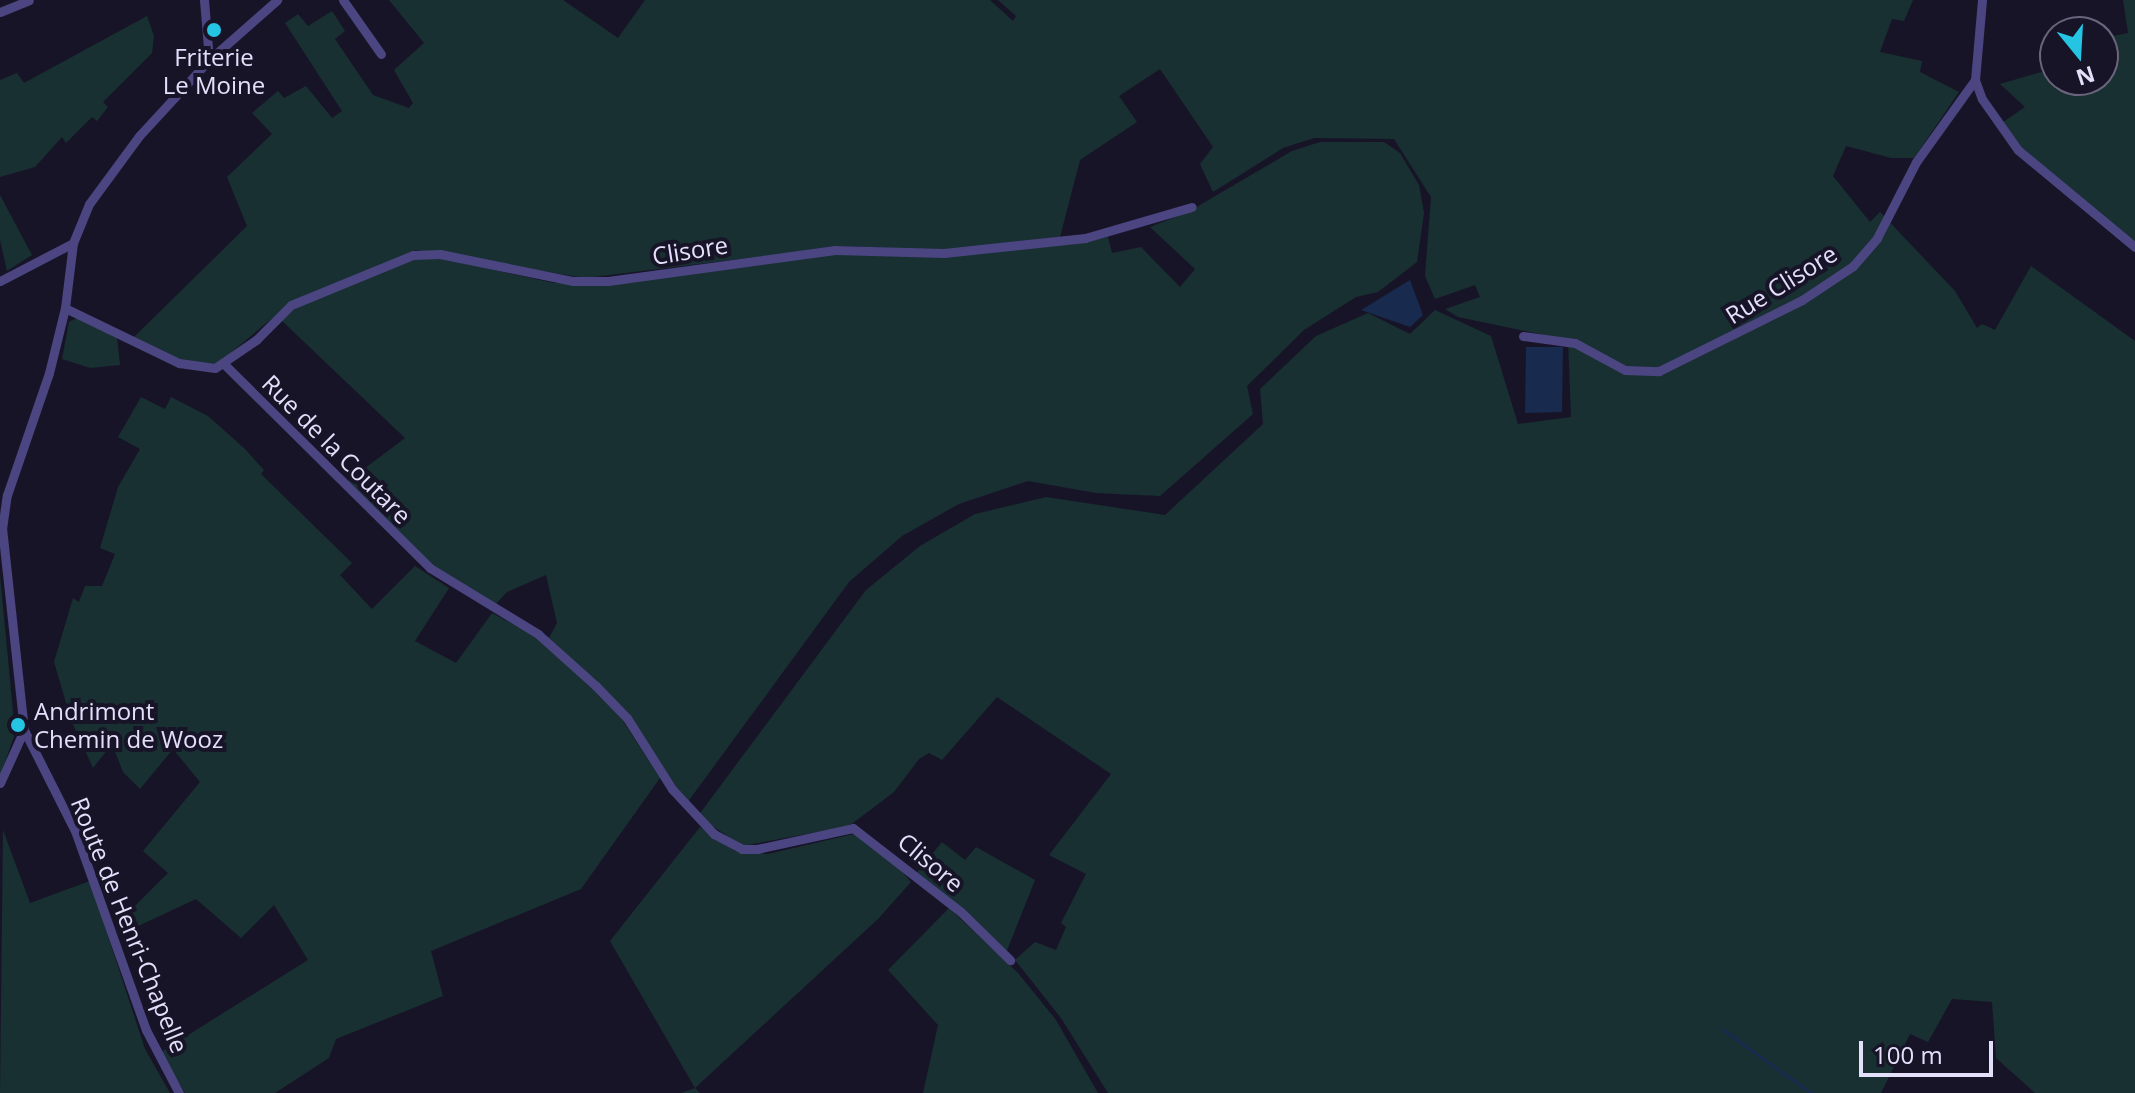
<!DOCTYPE html>
<style>
body{margin:0}
#map{position:relative;width:2135px;height:1093px;overflow:hidden;background:#181428;font-family:"Open Sans",sans-serif}
div>[style]{position:absolute}
.green>*{inset:0;background:#183031}
.water>*{inset:0;background:#182a4d}
.stream>*{height:3px;margin:-1.5px;padding:0 1.5px;transform-origin:1.5px;border-radius:1.5px;background:#182a4d}
.minor>*{height:9px;margin:-4.5px;padding:0 4.5px;transform-origin:4.5px;border-radius:4.5px;background:#4b4581}
.dots>*{width:22px;height:22px;translate:-50% -50%;box-sizing:border-box;border:4px solid #181428;border-radius:50%}
span{translate:-50% -50%;white-space:nowrap;text-align:center;line-height:1.15;-webkit-text-stroke:8px #181428;paint-order:stroke}
.poi-label{font-size:24px;color:#e4dffb}
.left{translate:0 -50%;text-align:left}
.street-label{font-size:24px;color:#e4dffb}
.north{position:absolute;left:2039px;top:16px;width:80px;height:80px;box-sizing:border-box;background:#181428;border:2px solid #6a657c;border-radius:50%;rotate:162deg;font-size:22px;font-weight:700;line-height:32px;text-align:center;color:#e4dffb}
.north::after{content:'';display:block;margin:auto;width:28px;height:36px;background:#24c4e2;clip-path:polygon(50% 0,100% 100%,50% 72%,0 100%)}
.scale{position:absolute;left:1859px;top:1041px;width:134px;height:36px;box-sizing:border-box;border:4px solid #e4dffb;border-top:0;padding-left:10px;font-size:24px;line-height:28px;white-space:nowrap;color:#e4dffb;-webkit-text-stroke:6px #181428;paint-order:stroke}
</style>
<div id="map">
<div class="green">
<div style="clip-path:polygon(389px 0,563px 0,618px 38px,645px 0,990px 0,1013px 21px,1016px 16px,998px 0,1913px 0,1904px 21px,1892px 19px,1880px 52px,1922px 61px,1920px 72px,1959px 92px,1914px 158px,1891px 158px,1846px 146px,1833px 176px,1870px 222px,1880px 212px,1955px 291px,1977px 328px,1982px 324px,1995px 330px,2031px 266px,2135px 341px,2135px 1093px,2035px 1093px,1996px 1058px,1992px 1002px,1952px 999px,1928px 1042px,1910px 1034px,1881px 1093px,1108px 1093px,1061px 1018px,1015px 960px,1035px 942px,1056px 950px,1066px 927px,1061px 923px,1086px 874px,1049px 855px,1111px 774px,997px 697px,942px 760px,929px 753px,919px 759px,894px 792px,849px 826px,742px 846px,698px 816px,866px 590px,920px 546px,975px 514px,1046px 497px,1165px 515px,1263px 424px,1260px 389px,1316px 336px,1368px 313px,1410px 334px,1435px 310px,1491px 336px,1518px 424px,1571px 417px,1568px 340px,1458px 317px,1445px 309px,1480px 297px,1475px 285px,1435px 299px,1425px 276px,1431px 197px,1394px 139px,1314px 138px,1283px 148px,1213px 192px,1200px 164px,1213px 147px,1160px 69px,1119px 96px,1137px 122px,1080px 160px,1060px 237px,941px 250px,844px 246px,585px 278px,416px 250px,294px 300px,216px 365px,181px 361px,134px 337px,247px 226px,227px 177px,272px 134px,252px 113px,278px 91px,284px 98px,306px 86px,332px 118px,342px 111px,285px 23px,298px 14px,308px 26px,332px 11px,345px 31px,335px 39px,373px 95px,409px 108px,413px 103px,394px 70px,424px 43px)"></div>
<div style="clip-path:polygon(2123px 0,2135px 0,2135px 243px,2021px 147px,2003px 122px,2025px 107px,2000px 84px,2055px 68px,2055px 80px,2103px 80px,2103px 66px,2108px 65px,2104px 38px,2128px 33px)"></div>
<div style="clip-path:polygon(147px 16px,154px 36px,152px 53px,103px 102px,108px 107px,97px 121px,92px 117px,66px 143px,62px 137px,35px 167px,0 177px,0 80px,17px 73px,24px 83px)"></div>
<div style="clip-path:polygon(1320px 142px,1384px 142px,1400px 153px,1419px 185px,1424px 213px,1417px 262px,1378px 292px,1356px 297px,1304px 330px,1247px 386px,1253px 414px,1160px 496px,1096px 493px,1028px 481px,959px 504px,902px 536px,849px 582px,687px 803px,625px 710px,549px 638px,557px 623px,546px 575px,507px 592px,493px 607px,423px 559px,348px 481px,405px 438px,280px 319px,309px 300px,426px 255px,554px 283px,617px 282px,843px 253px,1073px 244px,1108px 237px,1112px 253px,1141px 247px,1180px 287px,1195px 269px,1150px 227px,1188px 212px,1292px 151px)"></div>
<div style="clip-path:polygon(0 195px,32px 255px,7px 271px,0 240px)"></div>
<div style="clip-path:polygon(77px 318px,117px 338px,120px 365px,90px 368px,62px 359px,69px 322px)"></div>
<div style="clip-path:polygon(141px 397px,165px 409px,171px 397px,208px 416px,245px 449px,264px 470px,261px 474px,352px 563px,340px 575px,372px 609px,415px 566px,449px 588px,415px 641px,456px 663px,492px 613px,536px 636px,617px 712px,660px 778px,581px 889px,431px 951px,443px 996px,336px 1039px,329px 1058px,275px 1093px,185px 1093px,161px 1052px,308px 960px,274px 905px,241px 938px,196px 899px,119px 935px,117px 924px,168px 873px,143px 851px,200px 782px,173px 749px,140px 789px,123px 772px,112px 744px,93px 768px,71px 720px,54px 662px,73px 598px,79px 602px,85px 586px,102px 586px,115px 554px,100px 548px,118px 487px,140px 449px,118px 437px)"></div>
<div style="clip-path:polygon(0 575px,15px 733px,0 777px)"></div>
<div style="clip-path:polygon(700px 827px,735px 851px,768px 854px,858px 833px,882px 848px,911px 882px,878px 919px,695px 1088px,700px 1093px,681px 1093px,695px 1088px,610px 941px)"></div>
<div style="clip-path:polygon(3px 830px,30px 903px,90px 881px,145px 1049px,170px 1093px,0 1093px)"></div>
<div style="clip-path:polygon(942px 842px,965px 860px,976px 847px,1035px 880px,1006px 953px,914px 876px)"></div>
<div style="clip-path:polygon(949px 908px,1018px 973px,1056px 1020px,1098px 1093px,923px 1093px,938px 1025px,888px 970px)"></div>
</div>
<div class="water">
<div style="clip-path:polygon(1410px 280px,1423px 315px,1410px 327px,1361px 310px)"></div>
<div style="clip-path:polygon(1526px 347px,1563px 347px,1562px 412px,1525px 413px)"></div>
</div>
<div class="stream">
<div style="left:1722px;top:1029px;width:110px;rotate:35.7deg"></div>
</div>
<div class="minor">
<div style="left:204px;top:0;width:60px;rotate:85.2deg"></div>
<div style="left:343px;top:0;width:66px;rotate:54.9deg"></div>
<div style="left:1982px;top:0;width:80px;rotate:95deg"></div>
<div style="left:1975px;top:80px;width:20px;rotate:70deg"></div>
<div style="left:1982px;top:99px;width:62px;rotate:54.8deg"></div>
<div style="left:2018px;top:150px;width:152px;rotate:39.7deg"></div>
<div style="left:0;top:12px;width:31px;rotate:-22deg"></div>
<div style="left:0;top:281px;width:82px;rotate:-27.5deg"></div>
<div style="left:65px;top:308px;width:127px;rotate:25.8deg"></div>
<div style="left:179px;top:363px;width:36px;rotate:8deg"></div>
<div style="left:215px;top:368px;width:50px;rotate:-34.3deg"></div>
<div style="left:256px;top:340px;width:49px;rotate:-45deg"></div>
<div style="left:291px;top:305px;width:132px;rotate:-22.3deg"></div>
<div style="left:413px;top:255px;width:27px;rotate:-2deg"></div>
<div style="left:440px;top:254px;width:136px;rotate:11.5deg"></div>
<div style="left:573px;top:281px;width:35px"></div>
<div style="left:608px;top:281px;width:229px;rotate:-7.8deg"></div>
<div style="left:835px;top:250px;width:109px;rotate:1.6deg"></div>
<div style="left:944px;top:253px;width:142px;rotate:-6.1deg"></div>
<div style="left:1085px;top:238px;width:111px;rotate:-16.2deg"></div>
<div style="left:1523px;top:336px;width:52px;rotate:7.7deg"></div>
<div style="left:1575px;top:343px;width:57px;rotate:28.4deg"></div>
<div style="left:1625px;top:370px;width:34px;rotate:2deg"></div>
<div style="left:1659px;top:371px;width:160px;rotate:-26.4deg"></div>
<div style="left:1802px;top:300px;width:61px;rotate:-33.7deg"></div>
<div style="left:1853px;top:266px;width:37px;rotate:-49deg"></div>
<div style="left:1877px;top:238px;width:85px;rotate:-62.8deg"></div>
<div style="left:1916px;top:162px;width:101px;rotate:-54.3deg"></div>
<div style="left:226px;top:366px;width:287px;rotate:44.7deg"></div>
<div style="left:430px;top:568px;width:127px;rotate:31.4deg"></div>
<div style="left:538px;top:634px;width:78px;rotate:41.9deg"></div>
<div style="left:596px;top:686px;width:45px;rotate:45.9deg"></div>
<div style="left:627px;top:718px;width:84px;rotate:57.6deg"></div>
<div style="left:672px;top:789px;width:62px;rotate:47deg"></div>
<div style="left:714px;top:834px;width:32px;rotate:28deg"></div>
<div style="left:742px;top:849px;width:15px"></div>
<div style="left:757px;top:849px;width:98px;rotate:-12.3deg"></div>
<div style="left:853px;top:828px;width:137px;rotate:37.9deg"></div>
<div style="left:961px;top:912px;width:69px;rotate:44.4deg"></div>
<div style="left:0;top:783px;width:58px;rotate:-65.6deg"></div>
<div style="left:179px;top:1093px;width:71px;rotate:-117.6deg"></div>
<div style="left:146px;top:1030px;width:211px;rotate:-109.6deg"></div>
<div style="left:75px;top:831px;width:113px;rotate:-116.8deg"></div>
<div style="left:24px;top:730px;width:202px;rotate:-96.2deg"></div>
<div style="left:2px;top:529px;width:34px;rotate:-82deg"></div>
<div style="left:7px;top:495px;width:129px;rotate:-71deg"></div>
<div style="left:49px;top:373px;width:67px;rotate:-76.2deg"></div>
<div style="left:65px;top:308px;width:65px;rotate:-83deg"></div>
<div style="left:73px;top:243px;width:42px;rotate:-67.7deg"></div>
<div style="left:89px;top:204px;width:84px;rotate:-53.7deg"></div>
<div style="left:139px;top:136px;width:103px;rotate:-47.4deg"></div>
<div style="left:209px;top:60px;width:91px;rotate:-41.4deg"></div>
</div>
<div class="dots">
<div style="left:214px;top:30px;background:#24c4e2"></div>
<div style="left:18px;top:725px;background:#24c4e2"></div>
</div>
<div class="poi-label">
<span style="left:214px;top:71px">Friterie<br>Le Moine</span>
<span class="left" style="left:34px;top:725px">Andrimont<br>Chemin de Wooz</span>
</div>
<div class="street-label">
<span style="left:690px;top:250px;rotate:-9deg">Clisore</span>
<span style="left:1781px;top:284px;rotate:-32deg">Rue Clisore</span>
<span style="left:337px;top:449px;rotate:45deg">Rue de la Coutare</span>
<span style="left:931px;top:862px;rotate:40deg">Clisore</span>
<span style="left:130px;top:925px;rotate:68deg">Route de Henri-Chapelle</span>
</div>
<div class="north">N</div>
<div class="scale">100 m</div>
</div>
